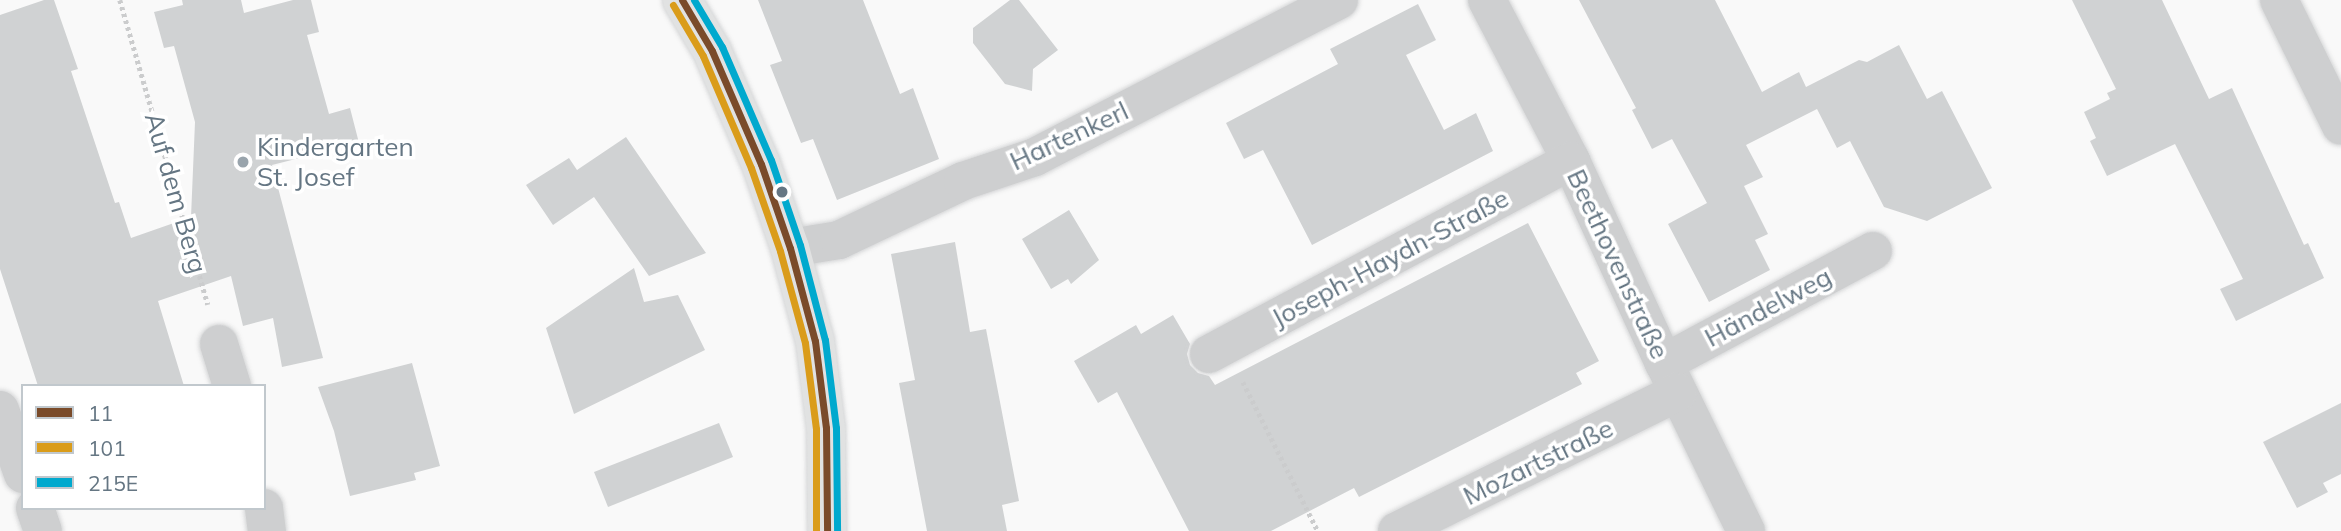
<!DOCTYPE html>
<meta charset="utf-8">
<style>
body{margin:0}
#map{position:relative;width:2341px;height:531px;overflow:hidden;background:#f9f9f9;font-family:Mulish,sans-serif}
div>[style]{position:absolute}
.building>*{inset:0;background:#d0d2d3}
.path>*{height:4.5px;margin-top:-2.25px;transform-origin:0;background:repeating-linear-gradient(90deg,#cbcccd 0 3.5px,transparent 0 7px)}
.roads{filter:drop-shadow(0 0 2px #d5d6d7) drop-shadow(0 0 2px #d5d6d7)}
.street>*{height:38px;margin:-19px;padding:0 19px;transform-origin:19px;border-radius:19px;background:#cecfd0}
.secondary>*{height:38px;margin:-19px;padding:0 19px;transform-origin:19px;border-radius:19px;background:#e1e2e2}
.bus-1>*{height:7px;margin:-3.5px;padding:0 3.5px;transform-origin:3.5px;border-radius:3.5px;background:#7a4b2a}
.bus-2>*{height:7px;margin:-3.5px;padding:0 3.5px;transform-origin:3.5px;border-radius:3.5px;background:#da9c1a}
.bus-3>*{height:7px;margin:-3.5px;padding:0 3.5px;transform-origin:3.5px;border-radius:3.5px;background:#00a9ce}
.dots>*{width:19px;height:19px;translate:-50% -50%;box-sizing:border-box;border:4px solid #fff;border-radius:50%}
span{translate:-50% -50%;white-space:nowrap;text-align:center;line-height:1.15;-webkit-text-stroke:7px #fff;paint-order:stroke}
.street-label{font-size:26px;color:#657683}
.poi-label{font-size:26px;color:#657683}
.left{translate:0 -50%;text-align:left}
.legend{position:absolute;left:21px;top:384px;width:245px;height:126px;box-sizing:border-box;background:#fff;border:2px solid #c1c8cd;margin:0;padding:9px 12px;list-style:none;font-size:21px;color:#657683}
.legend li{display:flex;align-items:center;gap:14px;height:35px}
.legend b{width:35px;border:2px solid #c1c8cd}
</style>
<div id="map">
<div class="building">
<div style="clip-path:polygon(44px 0,54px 0,78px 69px,71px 71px,115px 203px,119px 202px,131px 238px,191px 217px,195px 122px,174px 46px,164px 48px,154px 12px,183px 5px,182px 0,241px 0,244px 13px,293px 0,311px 0,319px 32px,307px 35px,329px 114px,350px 108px,359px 143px,272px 165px,323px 358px,282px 367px,273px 318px,243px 326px,231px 276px,158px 301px,184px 386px,38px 386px,0 269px,0 15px)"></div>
<div style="clip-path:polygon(758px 0,863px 0,900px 94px,913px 88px,939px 159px,837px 200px,813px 139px,801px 143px,770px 65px,782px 61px)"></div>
<div style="clip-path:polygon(1010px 0,1019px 0,1058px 50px,1033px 69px,1032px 91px,1005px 84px,973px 43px,973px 28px)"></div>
<div style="clip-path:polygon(1579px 0,1715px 0,1762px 92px,1799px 72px,1806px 87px,1859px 60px,1867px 62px,1899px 45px,1927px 99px,1942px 91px,1992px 188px,1927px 221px,1884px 207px,1850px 141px,1837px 148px,1817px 109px,1746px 145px,1763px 177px,1744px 186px,1768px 234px,1755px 240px,1770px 270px,1709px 302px,1668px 224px,1707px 203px,1672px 139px,1652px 149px,1632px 110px,1636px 108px)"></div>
<div style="clip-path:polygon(2072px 0,2162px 0,2209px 99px,2232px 88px,2304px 245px,2308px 243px,2324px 278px,2236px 321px,2220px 289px,2243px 279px,2175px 144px,2107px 176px,2090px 141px,2096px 138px,2084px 112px,2110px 99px,2107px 93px,2116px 89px)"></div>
<div style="clip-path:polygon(1418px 4px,1436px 40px,1406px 55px,1444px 130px,1476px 113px,1493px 151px,1312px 245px,1263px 150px,1244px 159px,1226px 123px,1338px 64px,1330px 49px)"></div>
<div style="clip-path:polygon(626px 137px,687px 226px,706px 253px,649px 276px,594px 197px,553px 225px,526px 185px,569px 158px,577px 170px)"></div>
<div style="clip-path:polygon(1069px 210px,1099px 260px,1071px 284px,1068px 279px,1051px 289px,1022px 239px)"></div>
<div style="clip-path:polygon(1528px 223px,1599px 361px,1576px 373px,1582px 384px,1359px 497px,1354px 488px,1271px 531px,1189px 531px,1117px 392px,1098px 403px,1074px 361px,1136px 325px,1141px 334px,1173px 315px,1190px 344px,1187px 354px,1190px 365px,1198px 373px,1209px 376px,1215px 385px)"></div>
<div style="clip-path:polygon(955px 242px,970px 332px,986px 329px,1019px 501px,1002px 505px,1007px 531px,927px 531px,899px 383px,915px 380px,891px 254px)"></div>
<div style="clip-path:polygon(634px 268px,644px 302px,678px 295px,705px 350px,574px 414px,546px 328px)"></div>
<div style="clip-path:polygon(412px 363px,440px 466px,414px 473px,416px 480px,350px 496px,334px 431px,318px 387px)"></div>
<div style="clip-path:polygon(2341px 403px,2341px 474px,2323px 483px,2328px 492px,2297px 508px,2263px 442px)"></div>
<div style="clip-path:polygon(719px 423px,733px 457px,608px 507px,594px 472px)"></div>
</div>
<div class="path">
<div style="left:120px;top:0;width:317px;rotate:73.9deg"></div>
<div style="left:1243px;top:382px;width:167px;rotate:63.3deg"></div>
</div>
<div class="roads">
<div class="street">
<div style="left:1487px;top:0;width:182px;rotate:62.4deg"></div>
<div style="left:1571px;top:161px;width:222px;rotate:65.3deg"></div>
<div style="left:1664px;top:363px;width:187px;rotate:64deg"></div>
<div style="left:2279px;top:0;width:140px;rotate:63.8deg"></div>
<div style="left:790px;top:248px;width:50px;rotate:-9.3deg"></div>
<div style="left:839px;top:240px;width:137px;rotate:-25.4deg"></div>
<div style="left:963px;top:181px;width:76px;rotate:-18.4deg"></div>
<div style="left:1035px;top:157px;width:342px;rotate:-27.3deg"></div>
<div style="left:219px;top:344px;width:44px;rotate:72.8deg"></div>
<div style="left:1209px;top:354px;width:410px;rotate:-28.1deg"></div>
<div style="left:1664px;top:363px;width:237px;rotate:-28.2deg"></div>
<div style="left:0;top:410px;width:68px;rotate:70.2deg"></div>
<div style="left:35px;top:508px;width:24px;rotate:71deg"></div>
<div style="left:264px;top:508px;width:23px;rotate:83deg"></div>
<div style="left:1397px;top:531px;width:313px;rotate:-26.3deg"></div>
</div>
<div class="secondary">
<div style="left:682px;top:0;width:59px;rotate:59.5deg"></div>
<div style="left:712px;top:51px;width:123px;rotate:66.6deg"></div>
<div style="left:761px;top:164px;width:89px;rotate:71deg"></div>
<div style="left:790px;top:248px;width:96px;rotate:75deg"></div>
<div style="left:815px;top:341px;width:88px;rotate:82.8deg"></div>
<div style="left:826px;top:428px;width:103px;rotate:89.4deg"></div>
</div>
</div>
<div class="bus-1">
<div style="left:682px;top:0;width:59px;rotate:59.5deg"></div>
<div style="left:712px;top:51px;width:123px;rotate:66.6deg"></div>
<div style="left:761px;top:164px;width:89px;rotate:71deg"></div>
<div style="left:790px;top:248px;width:96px;rotate:75deg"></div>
<div style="left:815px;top:341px;width:88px;rotate:82.8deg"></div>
<div style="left:826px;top:428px;width:103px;rotate:89.4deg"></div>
</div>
<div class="bus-2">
<div style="left:673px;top:5px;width:59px;rotate:59.5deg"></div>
<div style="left:703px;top:56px;width:122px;rotate:66.8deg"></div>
<div style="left:751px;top:168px;width:88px;rotate:70.7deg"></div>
<div style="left:780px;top:251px;width:95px;rotate:74.8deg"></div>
<div style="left:805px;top:343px;width:87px;rotate:82.7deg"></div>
<div style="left:816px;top:429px;width:102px;rotate:90deg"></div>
</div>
<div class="bus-3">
<div style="left:694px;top:0;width:55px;rotate:59.2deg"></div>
<div style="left:722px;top:47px;width:123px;rotate:66.6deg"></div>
<div style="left:771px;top:160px;width:90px;rotate:71.2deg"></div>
<div style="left:800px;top:245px;width:98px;rotate:75.3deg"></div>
<div style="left:825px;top:340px;width:89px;rotate:82.9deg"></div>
<div style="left:836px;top:428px;width:103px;rotate:89.4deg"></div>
</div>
<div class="dots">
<div style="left:243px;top:162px;background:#99a4ac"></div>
<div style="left:782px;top:192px;background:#657683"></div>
</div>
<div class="street-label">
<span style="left:1069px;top:136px;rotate:-25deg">Hartenkerl</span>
<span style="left:176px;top:193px;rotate:74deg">Auf dem Berg</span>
<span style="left:1390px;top:258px;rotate:-28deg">Joseph-Haydn-Straße</span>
<span style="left:1618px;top:264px;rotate:65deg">Beethovenstraße</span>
<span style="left:1768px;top:307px;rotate:-28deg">Händelweg</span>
<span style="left:1538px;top:462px;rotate:-26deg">Mozartstraße</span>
</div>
<div class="poi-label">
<span class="left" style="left:257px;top:162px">Kindergarten<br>St. Josef</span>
</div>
<ul class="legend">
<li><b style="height:9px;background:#7a4b2a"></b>11</li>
<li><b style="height:9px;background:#da9c1a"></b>101</li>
<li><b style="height:9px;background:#00a9ce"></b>215E</li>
</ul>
</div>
